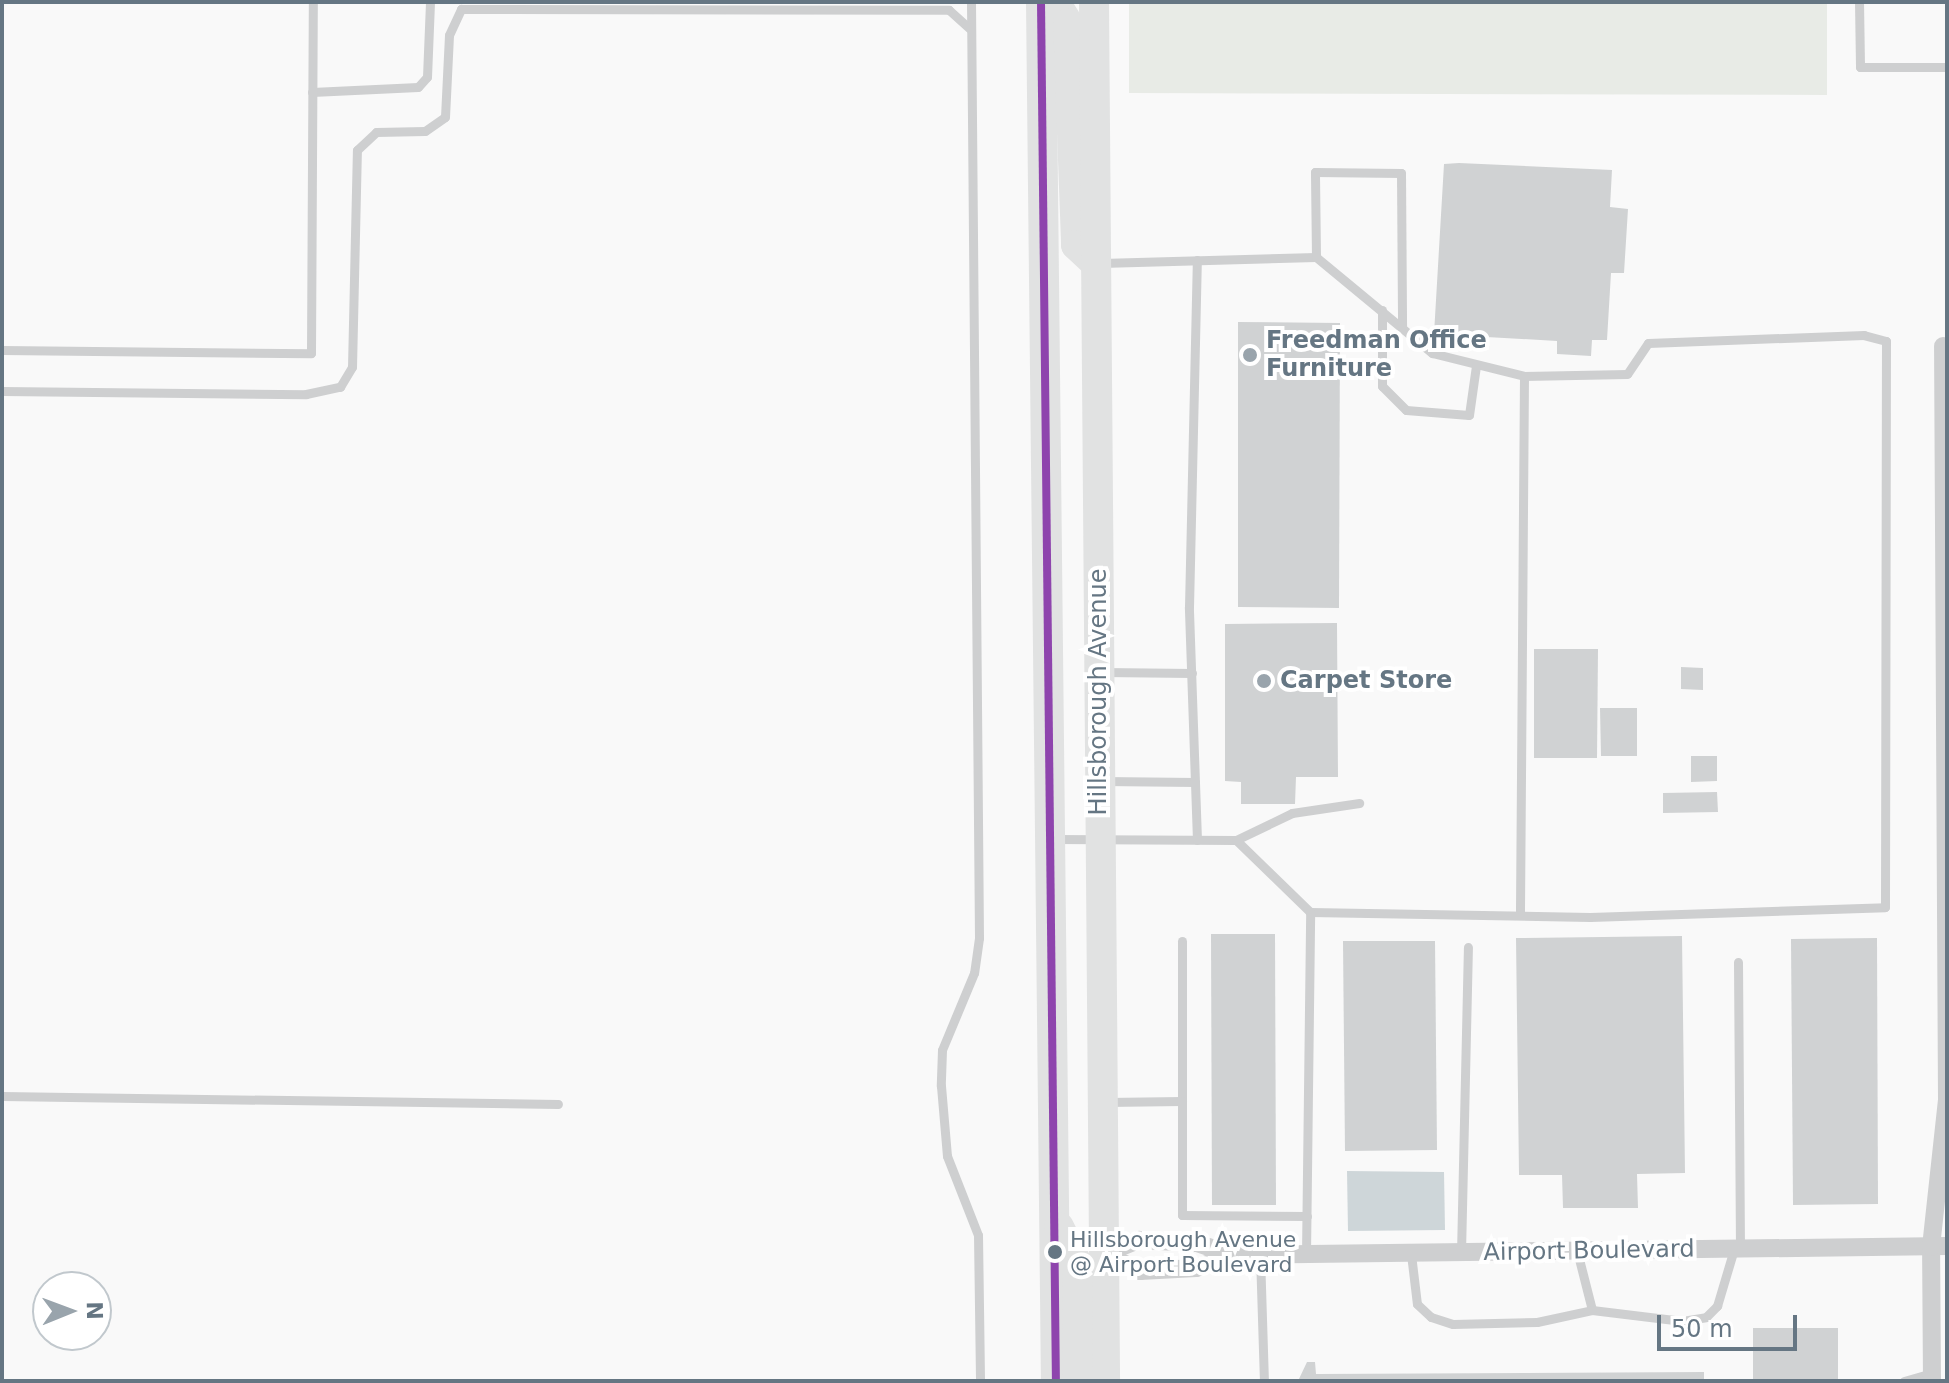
<!DOCTYPE html>
<style>
body{margin:0}
#map{position:relative;width:1949px;height:1383px;overflow:hidden;background:#f9f9f9;font-family:"DejaVu Sans",sans-serif}
div>[style]{position:absolute}
.green>*{inset:0;background:#e8ebe6}
.water>*{inset:0;background:#ced6d9}
.building>*{inset:0;background:#d0d2d3}
.service>*{height:9px;margin:-4.5px;padding:0 4.5px;transform-origin:4.5px;border-radius:4.5px;background:#cecfd0}
.minor>*{height:18px;margin:-9px;padding:0 9px;transform-origin:9px;border-radius:9px;background:#cecfd0}
.primary>*{height:30px;margin:-15px;padding:0 15px;transform-origin:15px;border-radius:15px;background:#e1e2e2}
.bus-1>*{height:8px;margin:-4px;padding:0 4px;transform-origin:4px;border-radius:4px;background:#8e44ad}
.dots>*{width:22px;height:22px;translate:-50% -50%;box-sizing:border-box;border:4px solid #fff;border-radius:50%}
span{translate:-50% -50%;white-space:nowrap;text-align:center;line-height:1.15;-webkit-text-stroke:8px #fff;paint-order:stroke}
.bus-label{font-size:22px;color:#657683}
.left{translate:0 -50%;text-align:left}
.poi-label{font-size:24px;color:#657683;font-weight:700}
.street-label{font-size:24px;color:#657683}
.frame{position:absolute;inset:0;border:4px solid #657683;pointer-events:none}
.north{position:absolute;left:32px;top:1271px;width:80px;height:80px;box-sizing:border-box;background:#fff;border:2px solid #c1c8cd;border-radius:50%;rotate:89deg;font-size:22px;font-weight:700;line-height:32px;text-align:center;color:#657683}
.north::after{content:'';display:block;margin:auto;width:28px;height:36px;background:#99a4ac;clip-path:polygon(50% 0,100% 100%,50% 72%,0 100%)}
.scale{position:absolute;left:1657px;top:1315px;width:140px;height:36px;box-sizing:border-box;border:4px solid #657683;border-top:0;padding-left:10px;font-size:24px;line-height:28px;white-space:nowrap;color:#657683;-webkit-text-stroke:6px #fff;paint-order:stroke}
</style>
<div id="map">
<div class="green">
<div style="clip-path:polygon(1129px 2px,1827px 2px,1827px 95px,1129px 93px)"></div>
</div>
<div class="water">
<div style="clip-path:polygon(1347px 1171px,1444px 1172px,1445px 1230px,1348px 1231px)"></div>
</div>
<div class="building">
<div style="clip-path:polygon(1459px 163px,1612px 170px,1610px 207px,1628px 209px,1624px 273px,1611px 273px,1607px 340px,1592px 340px,1591px 356px,1557px 354px,1557px 341px,1434px 334px,1444px 164px)"></div>
<div style="clip-path:polygon(1238px 322px,1340px 323px,1339px 608px,1238px 607px)"></div>
<div style="clip-path:polygon(1337px 623px,1338px 777px,1296px 777px,1295px 804px,1241px 804px,1241px 782px,1225px 781px,1225px 624px)"></div>
<div style="clip-path:polygon(1534px 649px,1598px 649px,1597px 758px,1534px 758px)"></div>
<div style="clip-path:polygon(1681px 667px,1703px 668px,1703px 690px,1681px 689px)"></div>
<div style="clip-path:polygon(1600px 708px,1637px 708px,1637px 756px,1601px 756px)"></div>
<div style="clip-path:polygon(1691px 756px,1717px 756px,1717px 781px,1691px 782px)"></div>
<div style="clip-path:polygon(1717px 792px,1718px 812px,1663px 813px,1663px 793px)"></div>
<div style="clip-path:polygon(1211px 934px,1275px 934px,1276px 1205px,1212px 1205px)"></div>
<div style="clip-path:polygon(1682px 936px,1685px 1173px,1637px 1174px,1638px 1208px,1563px 1208px,1562px 1175px,1519px 1175px,1516px 938px)"></div>
<div style="clip-path:polygon(1877px 938px,1878px 1204px,1793px 1205px,1791px 939px)"></div>
<div style="clip-path:polygon(1343px 941px,1435px 941px,1437px 1150px,1345px 1151px)"></div>
<div style="clip-path:polygon(1753px 1328px,1838px 1328px,1838px 1381px,1753px 1381px)"></div>
<div style="clip-path:polygon(1307px 1362px,1315px 1362px,1316px 1374px,1704px 1372px,1704px 1381px,1298px 1381px)"></div>
</div>
<div class="service">
<div style="left:971px;top:2px;width:936px;rotate:89.51deg"></div>
<div style="left:979px;top:938px;width:35px;rotate:98deg"></div>
<div style="left:974px;top:973px;width:83px;rotate:112.6deg"></div>
<div style="left:942px;top:1050px;width:36px;rotate:92deg"></div>
<div style="left:941px;top:1086px;width:70px;rotate:85.1deg"></div>
<div style="left:947px;top:1156px;width:85px;rotate:68.6deg"></div>
<div style="left:978px;top:1235px;width:146px;rotate:89.2deg"></div>
<div style="left:1859px;top:2px;width:65px;rotate:89.1deg"></div>
<div style="left:1860px;top:67px;width:87px"></div>
<div style="left:312px;top:92px;width:106px;rotate:-2.7deg"></div>
<div style="left:418px;top:87px;width:13px;rotate:-48deg"></div>
<div style="left:427px;top:77px;width:75px;rotate:-87.7deg"></div>
<div style="left:1316px;top:257px;width:85px;rotate:-90.7deg"></div>
<div style="left:1315px;top:172px;width:86px;rotate:0.7deg"></div>
<div style="left:1401px;top:173px;width:154px;rotate:89.6deg"></div>
<div style="left:1101px;top:263px;width:215px;rotate:-1.6deg"></div>
<div style="left:1316px;top:257px;width:151px;rotate:39.6deg"></div>
<div style="left:1432px;top:353px;width:95px;rotate:14deg"></div>
<div style="left:1382px;top:310px;width:76px;rotate:90deg"></div>
<div style="left:1382px;top:386px;width:34px;rotate:45deg"></div>
<div style="left:1406px;top:410px;width:63px;rotate:4.5deg"></div>
<div style="left:1469px;top:415px;width:49px;rotate:-81.9deg"></div>
<div style="left:2px;top:350px;width:309px;rotate:0.6deg"></div>
<div style="left:311px;top:353px;width:351px;rotate:-89.7deg"></div>
<div style="left:2px;top:391px;width:304px;rotate:0.6deg"></div>
<div style="left:306px;top:394px;width:35px;rotate:-12deg"></div>
<div style="left:340px;top:387px;width:23px;rotate:-59deg"></div>
<div style="left:352px;top:367px;width:217px;rotate:-88.7deg"></div>
<div style="left:357px;top:150px;width:26px;rotate:-43deg"></div>
<div style="left:376px;top:132px;width:49px;rotate:-1.2deg"></div>
<div style="left:425px;top:131px;width:24px;rotate:-35deg"></div>
<div style="left:445px;top:117px;width:82px;rotate:-87.2deg"></div>
<div style="left:449px;top:35px;width:29px;rotate:-65deg"></div>
<div style="left:461px;top:9px;width:488px;rotate:0.1deg"></div>
<div style="left:949px;top:10px;width:28px;rotate:42deg"></div>
<div style="left:1103px;top:672px;width:89px;rotate:0.6deg"></div>
<div style="left:1103px;top:781px;width:92px;rotate:0.6deg"></div>
<div style="left:1054px;top:839px;width:182px;rotate:0.3deg"></div>
<div style="left:1236px;top:840px;width:103px;rotate:44.2deg"></div>
<div style="left:1310px;top:912px;width:280px;rotate:1deg"></div>
<div style="left:1590px;top:917px;width:295px;rotate:-1.9deg"></div>
<div style="left:1885px;top:907px;width:566px;rotate:-89.9deg"></div>
<div style="left:1886px;top:341px;width:23px;rotate:-165deg"></div>
<div style="left:1864px;top:335px;width:216px;rotate:177.9deg"></div>
<div style="left:1648px;top:343px;width:37px;rotate:124deg"></div>
<div style="left:1627px;top:374px;width:103px;rotate:178.9deg"></div>
<div style="left:1524px;top:376px;width:537px;rotate:90.43deg"></div>
<div style="left:1197px;top:840px;width:233px;rotate:-92deg"></div>
<div style="left:1189px;top:607px;width:347px;rotate:-88.7deg"></div>
<div style="left:1236px;top:840px;width:62px;rotate:-25.7deg"></div>
<div style="left:1292px;top:813px;width:68px;rotate:-8.5deg"></div>
<div style="left:1738px;top:962px;width:287px;rotate:89.6deg"></div>
<div style="left:2px;top:1096px;width:556px;rotate:0.82deg"></div>
<div style="left:1182px;top:1101px;width:160px;rotate:-90deg"></div>
<div style="left:1106px;top:1102px;width:76px;rotate:-0.8deg"></div>
<div style="left:1182px;top:1101px;width:114px;rotate:90deg"></div>
<div style="left:1182px;top:1215px;width:125px;rotate:0.5deg"></div>
<div style="left:1577px;top:1251px;width:61px;rotate:75.7deg"></div>
<div style="left:1592px;top:1310px;width:91px;rotate:7deg"></div>
<div style="left:1682px;top:1321px;width:24px;rotate:-9deg"></div>
<div style="left:1706px;top:1317px;width:16px;rotate:-45deg"></div>
<div style="left:1717px;top:1306px;width:59px;rotate:-73.4deg"></div>
<div style="left:1461px;top:1253px;width:306px;rotate:-88.7deg"></div>
<div style="left:1411px;top:1254px;width:50px;rotate:83.2deg"></div>
<div style="left:1417px;top:1304px;width:19px;rotate:43deg"></div>
<div style="left:1431px;top:1317px;width:23px;rotate:18deg"></div>
<div style="left:1453px;top:1324px;width:84px;rotate:-1.4deg"></div>
<div style="left:1537px;top:1322px;width:56px;rotate:-12.3deg"></div>
<div style="left:1260px;top:1255px;width:126px;rotate:88.2deg"></div>
<div style="left:1306px;top:1255px;width:343px;rotate:-89.3deg"></div>
<div style="left:1904px;top:1381px;width:29px;rotate:-16deg"></div>
</div>
<div class="minor">
<div style="left:1232px;top:1255px;width:38px;rotate:160deg"></div>
<div style="left:1196px;top:1268px;width:56px;rotate:176.9deg"></div>
<div style="left:1140px;top:1271px;width:40px;rotate:-155deg"></div>
<div style="left:1104px;top:1254px;width:38px;rotate:-22deg"></div>
<div style="left:1139px;top:1240px;width:58px;rotate:3deg"></div>
<div style="left:1197px;top:1243px;width:37px;rotate:19deg"></div>
<div style="left:1232px;top:1255px;width:715px;rotate:-0.72deg"></div>
<div style="left:1932px;top:1381px;width:134px;rotate:-90.4deg"></div>
<div style="left:1931px;top:1247px;width:148px;rotate:-83.8deg"></div>
<div style="left:1947px;top:1100px;width:754px;rotate:-90.3deg"></div>
</div>
<div class="primary">
<div style="left:1041px;top:2px;width:1379px;rotate:89.38deg"></div>
<div style="left:1055px;top:2px;width:25px;rotate:58deg"></div>
<div style="left:1068px;top:23px;width:222px;rotate:87.9deg"></div>
<div style="left:1076px;top:245px;width:26px;rotate:43deg"></div>
<div style="left:1094px;top:2px;width:1379px;rotate:89.54deg"></div>
<div style="left:1059px;top:1227px;width:40px;rotate:63.4deg"></div>
<div style="left:1077px;top:1263px;width:118px;rotate:89.5deg"></div>
</div>
<div class="bus-1">
<div style="left:1041px;top:2px;width:1379px;rotate:89.38deg"></div>
</div>
<div class="dots">
<div style="left:1250px;top:355px;background:#99a4ac"></div>
<div style="left:1264px;top:681px;background:#99a4ac"></div>
<div style="left:1055px;top:1252px;background:#657683"></div>
</div>
<div class="bus-label">
<span class="left" style="left:1070px;top:1252px">Hillsborough Avenue<br>@ Airport Boulevard</span>
</div>
<div class="poi-label">
<span class="left" style="left:1266px;top:355px">Freedman Office<br>Furniture</span>
<span class="left" style="left:1280px;top:681px">Carpet Store</span>
</div>
<div class="street-label">
<span style="left:1099px;top:692px;rotate:-90deg">Hillsborough Avenue</span>
<span style="left:1589px;top:1251px;rotate:-1deg">Airport Boulevard</span>
</div>
<div class="frame"></div>
<div class="north">N</div>
<div class="scale">50 m</div>
</div>
